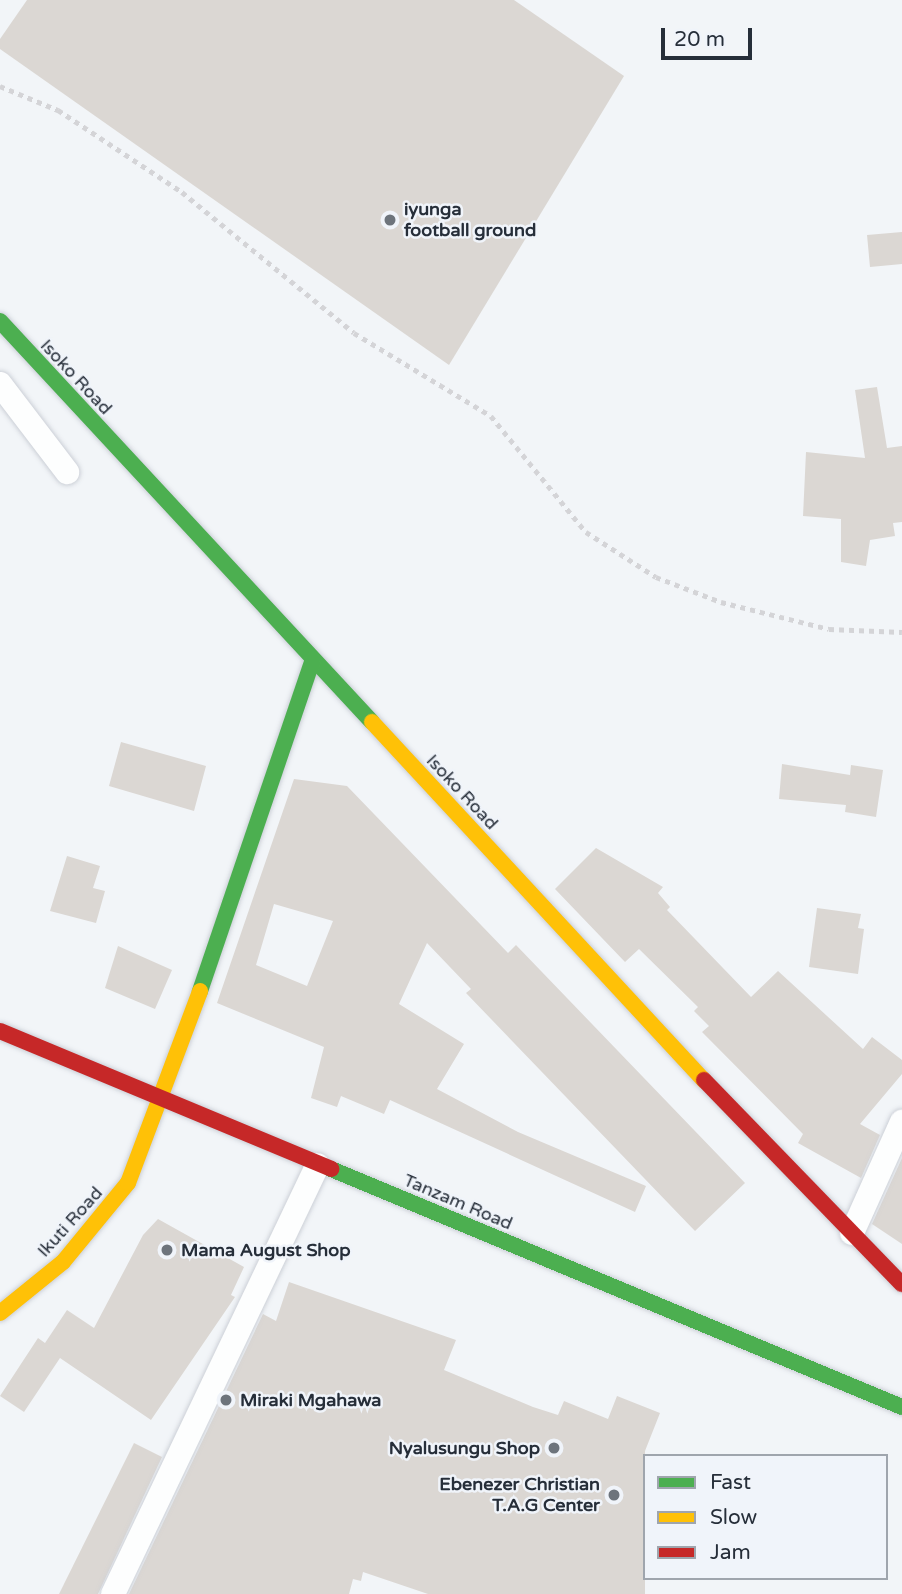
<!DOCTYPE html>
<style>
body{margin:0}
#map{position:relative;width:902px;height:1594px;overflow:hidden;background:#f2f5f8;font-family:"Varela Round",sans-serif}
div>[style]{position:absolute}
.building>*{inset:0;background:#dbd7d3}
.path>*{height:4.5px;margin-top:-2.25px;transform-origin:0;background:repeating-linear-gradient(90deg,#d4d4d7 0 5px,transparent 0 10px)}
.roads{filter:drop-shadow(0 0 2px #ccd0d7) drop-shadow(0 0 2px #ccd0d7)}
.street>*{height:24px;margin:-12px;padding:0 12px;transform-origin:12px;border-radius:12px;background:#fdfefe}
.fast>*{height:16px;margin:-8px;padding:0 8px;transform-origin:8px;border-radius:8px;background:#4caf50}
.slow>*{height:16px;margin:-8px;padding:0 8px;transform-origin:8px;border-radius:8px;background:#ffc107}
.jam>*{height:16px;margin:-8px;padding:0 8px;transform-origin:8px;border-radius:8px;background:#c62828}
.dots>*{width:19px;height:19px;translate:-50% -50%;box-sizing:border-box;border:4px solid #f0f4fa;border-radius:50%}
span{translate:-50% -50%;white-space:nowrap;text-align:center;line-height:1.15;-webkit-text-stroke:5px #f0f4fa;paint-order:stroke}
.poi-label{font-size:18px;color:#262e39;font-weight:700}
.left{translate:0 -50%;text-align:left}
.right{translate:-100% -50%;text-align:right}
.street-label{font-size:18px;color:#262e39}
.legend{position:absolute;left:643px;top:1454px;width:245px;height:126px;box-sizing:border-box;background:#f0f4fa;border:2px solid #9fa5ad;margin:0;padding:9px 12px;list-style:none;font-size:21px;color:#262e39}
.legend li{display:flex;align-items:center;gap:14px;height:35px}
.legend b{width:35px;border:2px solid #9fa5ad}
.scale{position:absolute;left:661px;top:28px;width:91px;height:32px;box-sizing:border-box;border:4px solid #262e39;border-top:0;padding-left:9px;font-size:21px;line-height:24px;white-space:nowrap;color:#262e39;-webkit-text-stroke:5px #f0f4fa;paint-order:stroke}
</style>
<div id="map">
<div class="building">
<div style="clip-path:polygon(27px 0,514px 0,624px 76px,449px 365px,0 49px,0 39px)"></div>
<div style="clip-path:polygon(902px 232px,902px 264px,870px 267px,867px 235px)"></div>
<div style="clip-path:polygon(877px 387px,887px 448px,902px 446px,902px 522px,893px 523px,895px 536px,870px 540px,866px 566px,841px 562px,841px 519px,803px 516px,806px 452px,865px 458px,855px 390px)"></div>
<div style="clip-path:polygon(121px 742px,206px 766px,194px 811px,109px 786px)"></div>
<div style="clip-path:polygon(782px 764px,850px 775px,851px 765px,883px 770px,876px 817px,845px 812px,846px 805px,779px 799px)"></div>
<div style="clip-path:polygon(evenodd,294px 779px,347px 786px,508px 953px,516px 945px,745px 1183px,695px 1231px,466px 993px,471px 989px,427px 943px,399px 1004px,464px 1044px,437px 1089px,518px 1132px,646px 1186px,635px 1212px,390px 1100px,384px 1114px,341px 1096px,337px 1107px,311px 1098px,324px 1047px,217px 1003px,294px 779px,274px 904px,333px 921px,307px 986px,256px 965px,274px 904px)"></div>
<div style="clip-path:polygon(596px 848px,663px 887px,658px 893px,670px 907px,667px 910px,751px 997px,778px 971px,863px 1049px,872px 1037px,902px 1060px,902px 1074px,860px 1124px,880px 1135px,861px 1178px,798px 1143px,803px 1134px,702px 1032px,709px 1026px,694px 1011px,698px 1007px,639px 949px,625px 962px,555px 889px)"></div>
<div style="clip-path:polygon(67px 856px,100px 866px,93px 888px,105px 891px,96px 923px,50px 911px)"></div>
<div style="clip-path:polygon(817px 908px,861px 914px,858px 928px,864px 929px,858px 974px,809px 967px)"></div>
<div style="clip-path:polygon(118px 946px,172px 970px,155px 1009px,105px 988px)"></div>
<div style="clip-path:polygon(902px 1158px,902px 1244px,872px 1224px)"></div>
<div style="clip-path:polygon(158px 1219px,244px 1267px,231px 1295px,235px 1297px,151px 1420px,60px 1358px,24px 1412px,0 1396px,38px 1338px,45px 1343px,67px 1310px,94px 1328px,143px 1235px)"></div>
<div style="clip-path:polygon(289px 1282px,456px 1340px,444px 1370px,533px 1407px,558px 1415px,564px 1401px,608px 1419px,617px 1396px,660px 1413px,645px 1451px,645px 1594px,428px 1594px,363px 1572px,361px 1581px,353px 1579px,349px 1594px,129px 1594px,263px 1314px,276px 1321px)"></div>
<div style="clip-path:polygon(134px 1443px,162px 1457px,98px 1594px,59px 1594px)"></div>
</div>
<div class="path">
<div style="left:0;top:86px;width:63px;rotate:22.5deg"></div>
<div style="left:58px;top:110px;width:149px;rotate:33.5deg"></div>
<div style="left:182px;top:192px;width:222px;rotate:39.3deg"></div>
<div style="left:354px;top:333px;width:160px;rotate:31.2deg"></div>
<div style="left:491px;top:416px;width:150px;rotate:50.7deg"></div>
<div style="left:586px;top:532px;width:83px;rotate:32.7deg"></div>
<div style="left:656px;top:577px;width:70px;rotate:21deg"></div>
<div style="left:721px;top:602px;width:111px;rotate:14deg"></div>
<div style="left:829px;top:629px;width:73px;rotate:2.4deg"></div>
</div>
<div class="roads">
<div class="street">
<div style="left:0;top:384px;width:111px;rotate:52.7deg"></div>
<div style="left:852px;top:1233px;width:122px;rotate:-65.8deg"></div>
<div style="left:113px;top:1594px;width:475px;rotate:-64.5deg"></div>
</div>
<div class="fast">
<div style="left:0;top:321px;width:547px;rotate:47.15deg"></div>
<div style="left:200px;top:991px;width:350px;rotate:-71.2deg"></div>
<div style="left:331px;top:1169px;width:619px;rotate:22.63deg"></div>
</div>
<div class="slow">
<div style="left:372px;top:722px;width:488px;rotate:47.2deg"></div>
<div style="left:0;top:1313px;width:81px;rotate:-39deg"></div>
<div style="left:63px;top:1262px;width:102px;rotate:-50.6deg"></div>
<div style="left:128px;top:1183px;width:205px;rotate:-69.4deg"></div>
</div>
<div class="jam">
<div style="left:0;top:1031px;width:359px;rotate:22.6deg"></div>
<div style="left:704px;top:1080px;width:284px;rotate:45.9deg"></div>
</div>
</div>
<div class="dots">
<div style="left:390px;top:220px;background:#6d747c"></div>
<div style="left:167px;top:1250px;background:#6d747c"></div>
<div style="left:226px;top:1400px;background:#6d747c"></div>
<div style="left:554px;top:1448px;background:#6d747c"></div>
<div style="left:614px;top:1495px;background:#6d747c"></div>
</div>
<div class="poi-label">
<span class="left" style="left:404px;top:220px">iyunga<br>football ground</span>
<span class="left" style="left:181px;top:1250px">Mama August Shop</span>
<span class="left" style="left:240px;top:1400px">Miraki Mgahawa</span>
<span class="right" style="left:540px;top:1448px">Nyalusungu Shop</span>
<span class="right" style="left:600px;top:1495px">Ebenezer Christian<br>T.A.G Center</span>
</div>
<div class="street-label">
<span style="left:76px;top:377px;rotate:47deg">Isoko Road</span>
<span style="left:462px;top:792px;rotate:47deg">Isoko Road</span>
<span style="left:458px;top:1202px;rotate:23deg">Tanzam Road</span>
<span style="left:70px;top:1222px;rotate:-48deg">Ikuti Road</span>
</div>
<ul class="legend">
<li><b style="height:9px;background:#4caf50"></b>Fast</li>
<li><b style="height:9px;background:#ffc107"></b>Slow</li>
<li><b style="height:9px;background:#c62828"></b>Jam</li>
</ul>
<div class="scale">20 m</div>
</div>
